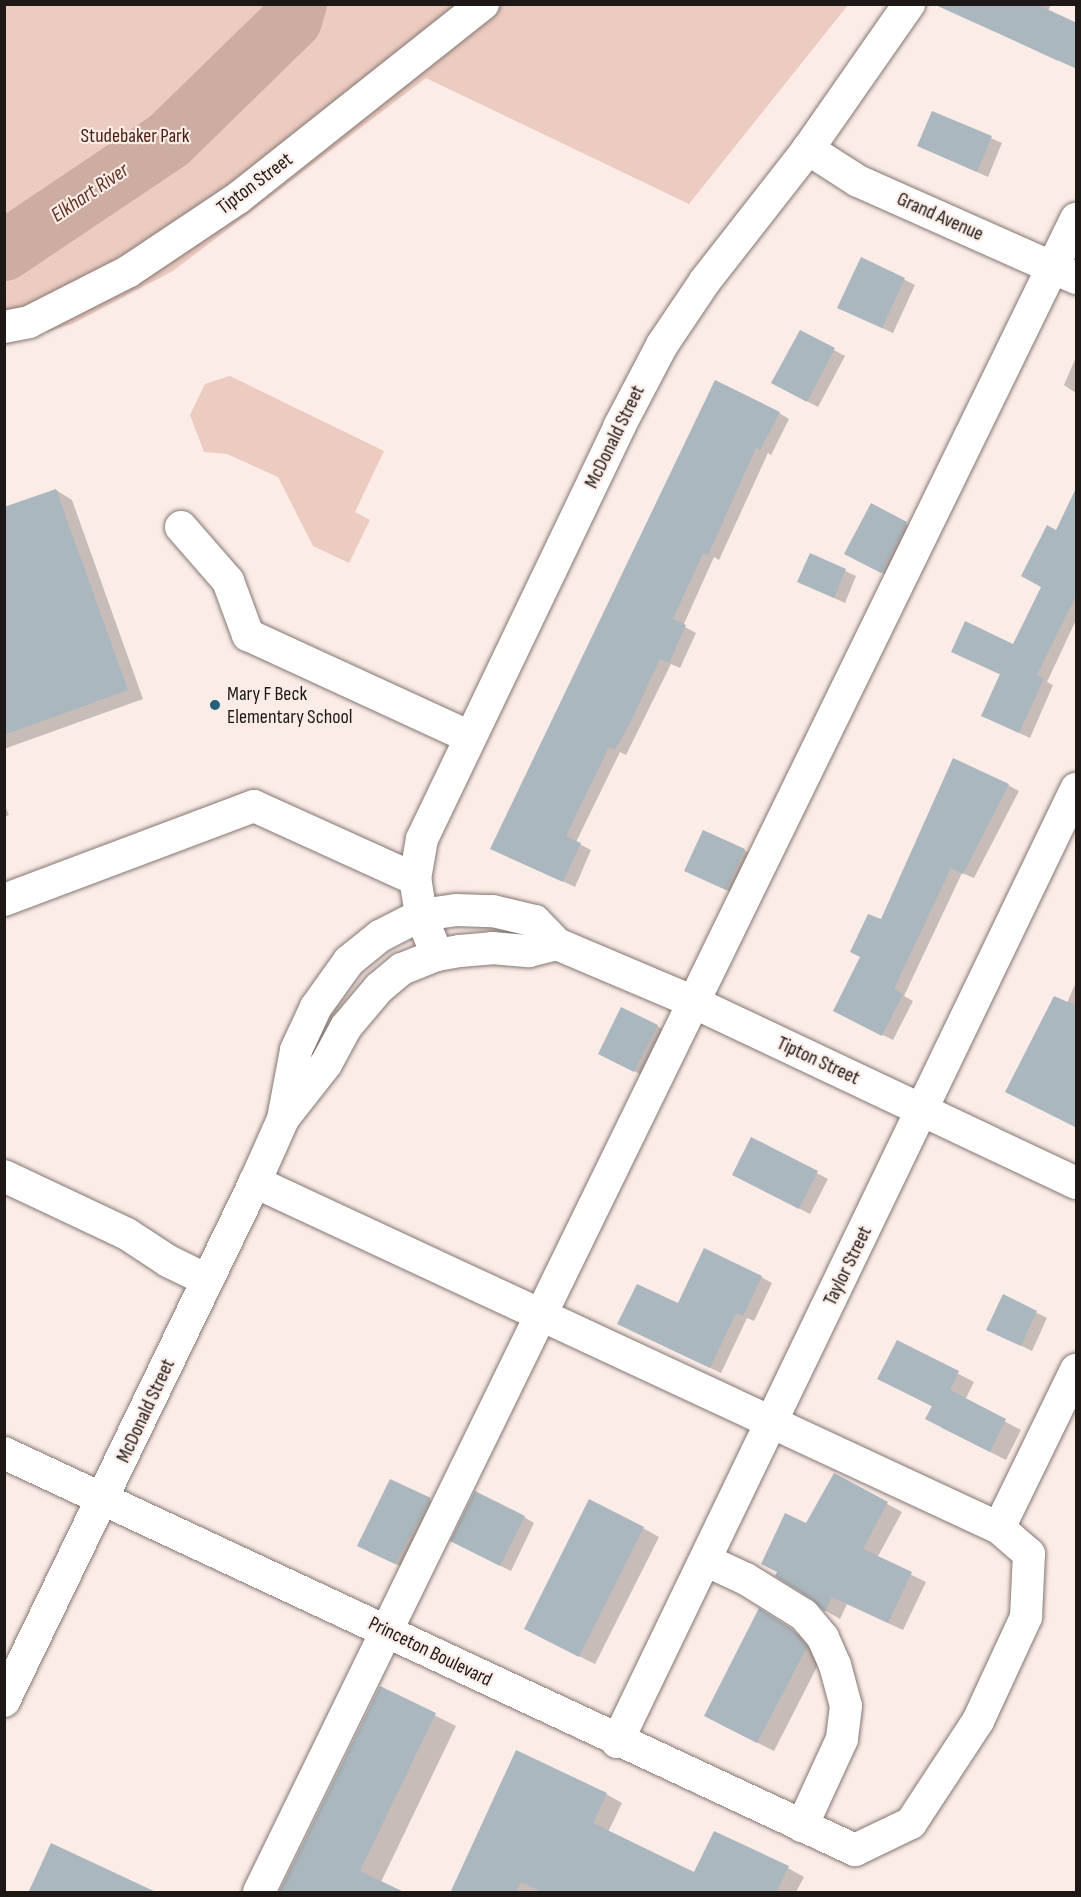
<!DOCTYPE html>
<style>
body{margin:0}
#map{position:relative;width:1081px;height:1897px;overflow:hidden;background:#fbece7;font-family:"Sofia Sans Condensed",sans-serif}
div>[style]{position:absolute}
.green>*{inset:0;background:#eccbc0}
.shadow>*{inset:0;background:#0003}
.river>*{height:60px;margin:-30px;padding:0 30px;transform-origin:30px;border-radius:30px;background:#cdaca1}
.building>*{inset:0;background:#aab7be}
.roads{filter:drop-shadow(0 0 2px #847772) drop-shadow(0 0 2px #847772)}
.minor>*{height:32px;margin:-16px;padding:0 16px;transform-origin:16px;border-radius:16px;background:#fff}
.dots>*{width:16px;height:16px;translate:-50% -50%;box-sizing:border-box;border:3px solid #fbece7;border-radius:50%}
span{translate:-50% -50%;white-space:nowrap;text-align:center;line-height:1.15;-webkit-text-stroke:4.5px #fbece7;paint-order:stroke}
.park-label{font-size:20px;color:#4a1e0f}
.street-label{font-size:20px;color:#1e1917}
.poi-label{font-size:20px;color:#1e1917}
.left{translate:0 -50%;text-align:left}
.water-label{font-size:21px;color:#613323;font-style:italic}
.frame{position:absolute;inset:0;border:6px solid #1e1917;pointer-events:none}
</style>
<div id="map">
<div class="green">
<div style="clip-path:polygon(5px 5px,848px 5px,689px 204px,426px 78px,173px 271px,72px 324px,5px 345px)"></div>
<div style="clip-path:polygon(230px 376px,384px 451px,355px 512px,370px 520px,349px 563px,313px 546px,278px 477px,227px 454px,204px 452px,190px 415px,205px 384px)"></div>
</div>
<div class="shadow">
<div style="clip-path:polygon(981px 4px,1051px 4px,1048px 11px,1074px 25px,1058px 61px,973px 21px)"></div>
<div style="clip-path:polygon(933px 113px,1002px 143px,988px 177px,919px 146px)"></div>
<div style="clip-path:polygon(862px 259px,915px 285px,893px 333px,850px 313px)"></div>
<div style="clip-path:polygon(800px 332px,845px 356px,818px 407px,784px 389px)"></div>
<div style="clip-path:polygon(1076px 357px,1076px 393px,1064px 385px)"></div>
<div style="clip-path:polygon(779px 413px,789px 419px,771px 455px,768px 453px,719px 560px,714px 557px,683px 626px,696px 633px,680px 668px,671px 664px,626px 755px,620px 752px,576px 842px,591px 850px,575px 887px,492px 848px)"></div>
<div style="clip-path:polygon(56px 490px,72px 500px,143px 699px,4px 749px,4px 509px)"></div>
<div style="clip-path:polygon(1076px 490px,1076px 620px,1047px 682px,1053px 685px,1030px 738px,993px 721px,1001px 675px,963px 657px,1014px 645px,1042px 587px,1057px 532px)"></div>
<div style="clip-path:polygon(872px 505px,917px 530px,892px 578px,857px 560px)"></div>
<div style="clip-path:polygon(811px 555px,856px 576px,845px 603px,810px 587px)"></div>
<div style="clip-path:polygon(1008px 785px,1019px 791px,974px 878px,962px 873px,904px 996px,913px 1001px,893px 1040px,845px 1016px,862px 957px,881px 921px)"></div>
<div style="clip-path:polygon(4px 803px,9px 815px,4px 817px)"></div>
<div style="clip-path:polygon(744px 850px,754px 856px,737px 895px,686px 871px)"></div>
<div style="clip-path:polygon(1076px 982px,1076px 1128px,1067px 1003px)"></div>
<div style="clip-path:polygon(657px 1026px,668px 1032px,646px 1077px,610px 1059px)"></div>
<div style="clip-path:polygon(751px 1139px,828px 1179px,810px 1214px,744px 1180px)"></div>
<div style="clip-path:polygon(761px 1277px,772px 1283px,754px 1321px,747px 1318px,721px 1373px,630px 1330px,679px 1305px)"></div>
<div style="clip-path:polygon(1004px 1296px,1047px 1318px,1032px 1351px,999px 1335px)"></div>
<div style="clip-path:polygon(897px 1342px,974px 1382px,965px 1400px,1021px 1430px,1006px 1460px,942px 1428px,933px 1407px,895px 1387px)"></div>
<div style="clip-path:polygon(834px 1475px,902px 1512px,877px 1558px,926px 1582px,903px 1630px,847px 1604px,840px 1619px,826px 1611px,807px 1525px)"></div>
<div style="clip-path:polygon(390px 1481px,441px 1506px,406px 1569px,370px 1552px)"></div>
<div style="clip-path:polygon(524px 1517px,534px 1523px,511px 1571px,463px 1547px)"></div>
<div style="clip-path:polygon(643px 1528px,659px 1537px,595px 1664px,542px 1638px)"></div>
<div style="clip-path:polygon(775px 1619px,808px 1640px,822px 1657px,774px 1751px,722px 1725px)"></div>
<div style="clip-path:polygon(380px 1688px,456px 1726px,381px 1882px,402px 1892px,279px 1892px)"></div>
<div style="clip-path:polygon(606px 1794px,622px 1803px,608px 1832px,695px 1874px,788px 1868px,804px 1877px,796px 1892px,475px 1892px)"></div>
</div>
<div class="river">
<div style="left:4px;top:251px;width:199px;rotate:-33.9deg"></div>
<div style="left:169px;top:140px;width:172px;rotate:-44.3deg"></div>
<div style="left:292px;top:20px;width:17px;rotate:-73deg"></div>
</div>
<div class="building">
<div style="clip-path:polygon(933px 4px,1036px 4px,1077px 23px,1077px 69px)"></div>
<div style="clip-path:polygon(932px 111px,992px 136px,977px 172px,917px 146px)"></div>
<div style="clip-path:polygon(861px 257px,905px 278px,882px 328px,837px 308px)"></div>
<div style="clip-path:polygon(800px 330px,835px 348px,807px 402px,771px 383px)"></div>
<div style="clip-path:polygon(715px 380px,780px 412px,760px 450px,756px 448px,708px 555px,703px 553px,673px 619px,686px 625px,669px 663px,660px 659px,632px 719px,615px 750px,609px 747px,566px 836px,581px 843px,563px 882px,490px 849px)"></div>
<div style="clip-path:polygon(1077px 486px,1077px 594px,1037px 675px,1044px 678px,1019px 733px,981px 716px,1000px 674px,951px 652px,965px 621px,1013px 644px,1041px 587px,1021px 576px,1047px 525px,1056px 530px)"></div>
<div style="clip-path:polygon(56px 489px,128px 690px,4px 735px,4px 507px)"></div>
<div style="clip-path:polygon(871px 503px,907px 522px,881px 573px,844px 554px)"></div>
<div style="clip-path:polygon(810px 553px,846px 569px,834px 598px,797px 582px)"></div>
<div style="clip-path:polygon(953px 758px,1009px 784px,963px 874px,951px 868px,894px 989px,903px 994px,882px 1036px,833px 1011px,860px 957px,850px 952px,868px 914px,881px 919px)"></div>
<div style="clip-path:polygon(703px 830px,745px 849px,726px 890px,684px 871px)"></div>
<div style="clip-path:polygon(1054px 996px,1077px 1006px,1077px 1128px,1005px 1092px)"></div>
<div style="clip-path:polygon(621px 1007px,658px 1025px,634px 1072px,598px 1054px)"></div>
<div style="clip-path:polygon(751px 1137px,818px 1171px,799px 1209px,732px 1175px)"></div>
<div style="clip-path:polygon(704px 1248px,762px 1276px,743px 1316px,736px 1313px,710px 1368px,617px 1324px,637px 1284px,678px 1303px)"></div>
<div style="clip-path:polygon(1003px 1294px,1037px 1311px,1021px 1346px,986px 1330px)"></div>
<div style="clip-path:polygon(897px 1340px,959px 1371px,950px 1390px,1006px 1419px,990px 1452px,925px 1419px,932px 1406px,877px 1379px)"></div>
<div style="clip-path:polygon(834px 1473px,888px 1502px,863px 1549px,912px 1572px,888px 1623px,832px 1597px,825px 1612px,813px 1600px,775px 1576px,777px 1572px,761px 1564px,785px 1513px,806px 1523px)"></div>
<div style="clip-path:polygon(390px 1479px,431px 1498px,395px 1564px,357px 1546px)"></div>
<div style="clip-path:polygon(475px 1491px,525px 1516px,500px 1566px,450px 1541px)"></div>
<div style="clip-path:polygon(589px 1499px,644px 1527px,579px 1657px,524px 1629px)"></div>
<div style="clip-path:polygon(759px 1608px,792px 1629px,807px 1647px,757px 1743px,704px 1716px)"></div>
<div style="clip-path:polygon(380px 1686px,436px 1713px,360px 1871px,406px 1893px,279px 1893px)"></div>
<div style="clip-path:polygon(516px 1750px,607px 1793px,593px 1823px,694px 1872px,714px 1831px,789px 1866px,776px 1893px,544px 1893px,521px 1882px,516px 1893px,450px 1893px)"></div>
<div style="clip-path:polygon(51px 1843px,158px 1893px,28px 1893px)"></div>
</div>
<div class="roads">
<div class="minor">
<div style="left:808px;top:149px;width:59px;rotate:32.6deg"></div>
<div style="left:858px;top:181px;width:239px;rotate:24deg"></div>
<div style="left:4px;top:327px;width:25px;rotate:-11deg"></div>
<div style="left:29px;top:322px;width:112px;rotate:-27deg"></div>
<div style="left:129px;top:271px;width:131px;rotate:-33.8deg"></div>
<div style="left:238px;top:198px;width:313px;rotate:-38.4deg"></div>
<div style="left:181px;top:527px;width:72px;rotate:49deg"></div>
<div style="left:228px;top:581px;width:58px;rotate:69.7deg"></div>
<div style="left:248px;top:635px;width:244px;rotate:24.7deg"></div>
<div style="left:4px;top:900px;width:267px;rotate:-20.6deg"></div>
<div style="left:254px;top:806px;width:177px;rotate:24.4deg"></div>
<div style="left:437px;top:955px;width:43px;rotate:-111.8deg"></div>
<div style="left:421px;top:915px;width:36px;rotate:-99deg"></div>
<div style="left:415px;top:879px;width:41px;rotate:-80.1deg"></div>
<div style="left:422px;top:839px;width:457px;rotate:-64.4deg"></div>
<div style="left:619px;top:427px;width:93px;rotate:-62.3deg"></div>
<div style="left:662px;top:345px;width:77px;rotate:-56.1deg"></div>
<div style="left:705px;top:281px;width:167px;rotate:-52deg"></div>
<div style="left:808px;top:149px;width:177px;rotate:-55.1deg"></div>
<div style="left:286px;top:1115px;width:65px;rotate:-51.9deg"></div>
<div style="left:326px;top:1064px;width:42px;rotate:-61.6deg"></div>
<div style="left:346px;top:1027px;width:51px;rotate:-49.8deg"></div>
<div style="left:379px;top:988px;width:30px;rotate:-40deg"></div>
<div style="left:402px;top:969px;width:38px;rotate:-22deg"></div>
<div style="left:437px;top:955px;width:23px;rotate:-10deg"></div>
<div style="left:460px;top:951px;width:32px;rotate:-5deg"></div>
<div style="left:492px;top:948px;width:37px;rotate:5deg"></div>
<div style="left:529px;top:951px;width:29px;rotate:-14deg"></div>
<div style="left:4px;top:1176px;width:136px;rotate:25.2deg"></div>
<div style="left:127px;top:1234px;width:49px;rotate:33.4deg"></div>
<div style="left:168px;top:1261px;width:43px;rotate:26deg"></div>
<div style="left:4px;top:1453px;width:939px;rotate:25.01deg"></div>
<div style="left:855px;top:1850px;width:62px;rotate:-25.7deg"></div>
<div style="left:911px;top:1823px;width:122px;rotate:-56.7deg"></div>
<div style="left:978px;top:1721px;width:115px;rotate:-65.2deg"></div>
<div style="left:1026px;top:1617px;width:63px;rotate:-87.3deg"></div>
<div style="left:1029px;top:1554px;width:40px;rotate:-139deg"></div>
<div style="left:999px;top:1528px;width:821px;rotate:-155.06deg"></div>
<div style="left:999px;top:1528px;width:176px;rotate:-64deg"></div>
<div style="left:705px;top:1560px;width:45px;rotate:24.9deg"></div>
<div style="left:746px;top:1579px;width:68px;rotate:31.8deg"></div>
<div style="left:804px;top:1615px;width:30px;rotate:50deg"></div>
<div style="left:823px;top:1638px;width:30px;rotate:66deg"></div>
<div style="left:835px;top:1665px;width:42px;rotate:75deg"></div>
<div style="left:846px;top:1706px;width:33px;rotate:97deg"></div>
<div style="left:842px;top:1739px;width:96px;rotate:114.7deg"></div>
<div style="left:4px;top:1701px;width:577px;rotate:-64.19deg"></div>
<div style="left:255px;top:1182px;width:69px;rotate:-66deg"></div>
<div style="left:283px;top:1119px;width:70px;rotate:-79.3deg"></div>
<div style="left:296px;top:1050px;width:47px;rotate:-65.1deg"></div>
<div style="left:316px;top:1007px;width:57px;rotate:-54.3deg"></div>
<div style="left:349px;top:961px;width:40px;rotate:-39deg"></div>
<div style="left:380px;top:936px;width:46px;rotate:-27.1deg"></div>
<div style="left:421px;top:915px;width:35px;rotate:-8deg"></div>
<div style="left:456px;top:910px;width:37px;rotate:2deg"></div>
<div style="left:493px;top:911px;width:43px;rotate:13.4deg"></div>
<div style="left:535px;top:921px;width:32px;rotate:46deg"></div>
<div style="left:557px;top:944px;width:146px;rotate:23deg"></div>
<div style="left:691px;top:1001px;width:426px;rotate:25.3deg"></div>
<div style="left:617px;top:1742px;width:1058px;rotate:-64.28deg"></div>
<div style="left:259px;top:1892px;width:1862px;rotate:-63.97deg"></div>
</div>
</div>
<div class="dots">
<div style="left:215px;top:705px;background:#246078"></div>
</div>
<div class="park-label">
<span style="left:135px;top:136px">Studebaker Park</span>
</div>
<div class="street-label">
<span style="left:255px;top:184px;rotate:-37deg">Tipton Street</span>
<span style="left:940px;top:217px;rotate:24deg">Grand Avenue</span>
<span style="left:615px;top:437px;rotate:-64deg">McDonald Street</span>
<span style="left:818px;top:1061px;rotate:25deg">Tipton Street</span>
<span style="left:848px;top:1266px;rotate:-64deg">Taylor Street</span>
<span style="left:146px;top:1411px;rotate:-65deg">McDonald Street</span>
<span style="left:430px;top:1652px;rotate:26deg">Princeton Boulevard</span>
</div>
<div class="poi-label">
<span class="left" style="left:227px;top:706px">Mary F Beck<br>Elementary School</span>
</div>
<div class="water-label">
<span style="left:90px;top:193px;rotate:-34deg">Elkhart River</span>
</div>
<div class="frame"></div>
</div>
